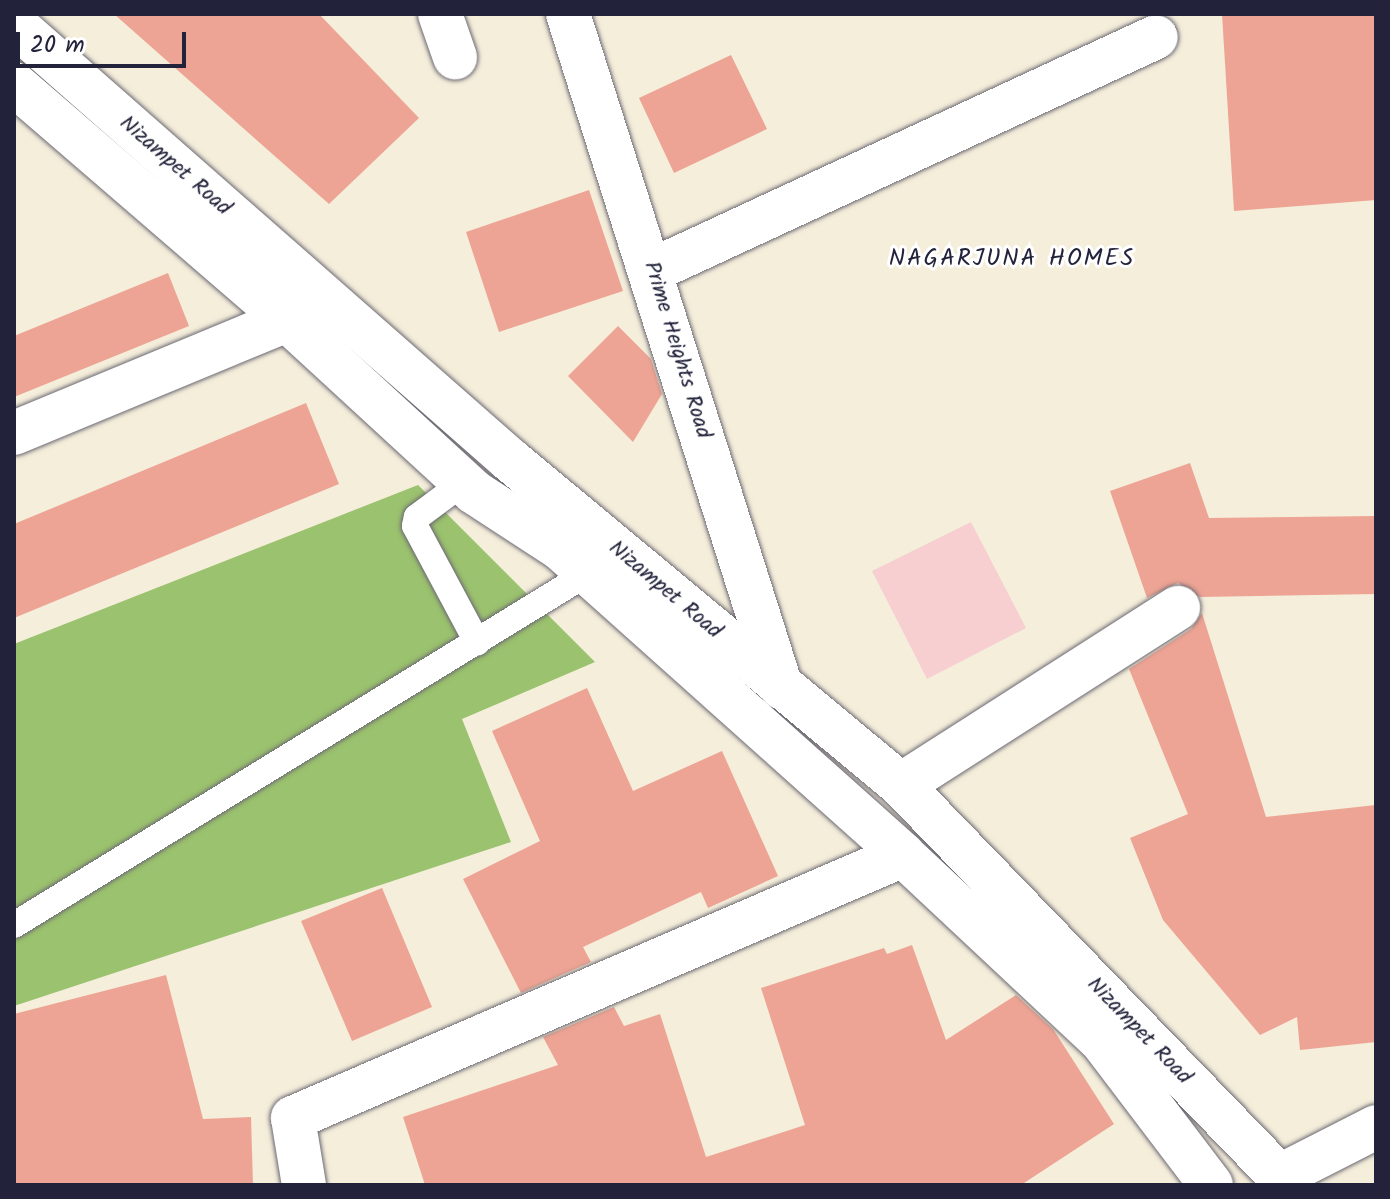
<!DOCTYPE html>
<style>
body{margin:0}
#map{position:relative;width:1390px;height:1199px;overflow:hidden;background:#f5eedb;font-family:Kalam,sans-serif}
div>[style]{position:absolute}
.built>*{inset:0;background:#f7cfd1}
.green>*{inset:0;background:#9bc26e}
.building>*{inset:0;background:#eda494}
.roads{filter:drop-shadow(0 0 2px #6c6973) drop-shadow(0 0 2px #6c6973)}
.service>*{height:26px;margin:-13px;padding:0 13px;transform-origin:13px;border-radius:13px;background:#fff}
.minor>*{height:44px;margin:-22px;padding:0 22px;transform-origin:22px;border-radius:22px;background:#fff}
.primary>*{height:44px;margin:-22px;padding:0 22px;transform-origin:22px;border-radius:22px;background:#fff}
span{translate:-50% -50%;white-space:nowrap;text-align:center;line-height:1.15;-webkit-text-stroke:6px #fff;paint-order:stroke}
.street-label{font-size:22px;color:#22223b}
.neighbourhood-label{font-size:24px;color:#22223b;letter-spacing:2px}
.frame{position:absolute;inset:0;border:16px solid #22223b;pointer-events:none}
.scale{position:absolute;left:16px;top:32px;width:170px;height:36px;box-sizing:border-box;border:4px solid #22223b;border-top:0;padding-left:10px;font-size:24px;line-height:28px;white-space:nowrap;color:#22223b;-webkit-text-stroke:6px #fff;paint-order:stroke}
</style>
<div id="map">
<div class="built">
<div style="clip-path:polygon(971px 522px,1026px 628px,927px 679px,872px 571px)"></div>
</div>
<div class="green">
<div style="clip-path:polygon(418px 485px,595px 662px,462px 719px,511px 842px,14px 1006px,14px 644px)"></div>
</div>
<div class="building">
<div style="clip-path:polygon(114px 14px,319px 14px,419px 118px,329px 204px)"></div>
<div style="clip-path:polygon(1222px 14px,1376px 14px,1376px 200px,1234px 211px)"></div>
<div style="clip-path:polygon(731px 55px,767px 129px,674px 173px,639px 98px)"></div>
<div style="clip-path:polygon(589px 190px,623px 291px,499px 332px,466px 232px)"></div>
<div style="clip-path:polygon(168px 273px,189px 326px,14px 397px,14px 336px)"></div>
<div style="clip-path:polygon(618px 326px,651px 359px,662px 394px,633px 442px,568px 376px)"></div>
<div style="clip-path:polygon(306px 403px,339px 484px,14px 618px,14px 524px)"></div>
<div style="clip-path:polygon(1190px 463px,1209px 518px,1376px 516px,1376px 594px,1200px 597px,1178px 583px,1147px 598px,1110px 491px)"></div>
<div style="clip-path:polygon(1202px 613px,1266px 817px,1376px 805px,1376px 1042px,1300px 1050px,1297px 1017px,1260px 1035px,1163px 920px,1130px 838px,1188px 814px,1129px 669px,1191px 629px)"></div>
<div style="clip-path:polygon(587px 688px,633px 791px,722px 751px,778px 876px,708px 908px,701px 892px,583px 947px,591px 962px,521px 993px,463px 879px,540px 841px,492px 731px)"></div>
<div style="clip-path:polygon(382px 888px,432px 1007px,352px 1041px,301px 921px)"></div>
<div style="clip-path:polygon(912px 945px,946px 1040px,1016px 995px,1053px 1029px,1114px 1124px,1021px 1185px,425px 1185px,403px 1117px,558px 1065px,543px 1037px,614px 1007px,624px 1026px,660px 1014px,706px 1157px,805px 1125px,761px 988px,884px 948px,887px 954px)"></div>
<div style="clip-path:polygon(166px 975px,203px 1119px,251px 1117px,253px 1185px,14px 1185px,14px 1014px)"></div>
</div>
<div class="roads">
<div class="service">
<div style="left:464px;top:482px;width:59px;rotate:143.3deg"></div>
<div style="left:417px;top:517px;width:9px;rotate:103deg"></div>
<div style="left:415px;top:526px;width:132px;rotate:61.9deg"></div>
<div style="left:14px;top:925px;width:673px;rotate:-31.52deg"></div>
</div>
<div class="minor">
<div style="left:440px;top:14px;width:46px;rotate:70.8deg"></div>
<div style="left:568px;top:14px;width:706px;rotate:72.44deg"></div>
<div style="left:653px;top:270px;width:554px;rotate:-24.85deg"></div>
<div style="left:14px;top:433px;width:295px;rotate:-22.5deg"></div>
<div style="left:901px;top:785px;width:329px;rotate:-32.6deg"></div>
<div style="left:1280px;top:1176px;width:108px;rotate:-27deg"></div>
<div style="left:304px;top:1185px;width:68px;rotate:-99.3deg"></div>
<div style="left:293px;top:1118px;width:664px;rotate:-23.32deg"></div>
</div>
<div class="primary">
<div style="left:14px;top:24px;width:660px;rotate:41.32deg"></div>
<div style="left:510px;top:460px;width:508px;rotate:39.73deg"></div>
<div style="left:901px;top:785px;width:557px;rotate:45.95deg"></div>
<div style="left:14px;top:84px;width:361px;rotate:40.8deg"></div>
<div style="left:287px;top:320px;width:254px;rotate:42.6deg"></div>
<div style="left:474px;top:492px;width:103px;rotate:33.1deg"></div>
<div style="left:560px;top:548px;width:460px;rotate:41.8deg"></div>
<div style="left:903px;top:855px;width:271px;rotate:43.1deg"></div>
<div style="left:1101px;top:1040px;width:182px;rotate:52.8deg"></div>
</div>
</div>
<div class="street-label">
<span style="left:175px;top:166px;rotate:41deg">Nizampet Road</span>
<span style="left:677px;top:350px;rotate:73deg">Prime Heights Road</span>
<span style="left:665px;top:590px;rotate:40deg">Nizampet Road</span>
<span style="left:1139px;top:1031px;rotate:46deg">Nizampet Road</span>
</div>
<div class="neighbourhood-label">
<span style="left:1012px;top:259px">NAGARJUNA HOMES</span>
</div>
<div class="frame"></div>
<div class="scale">20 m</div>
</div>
